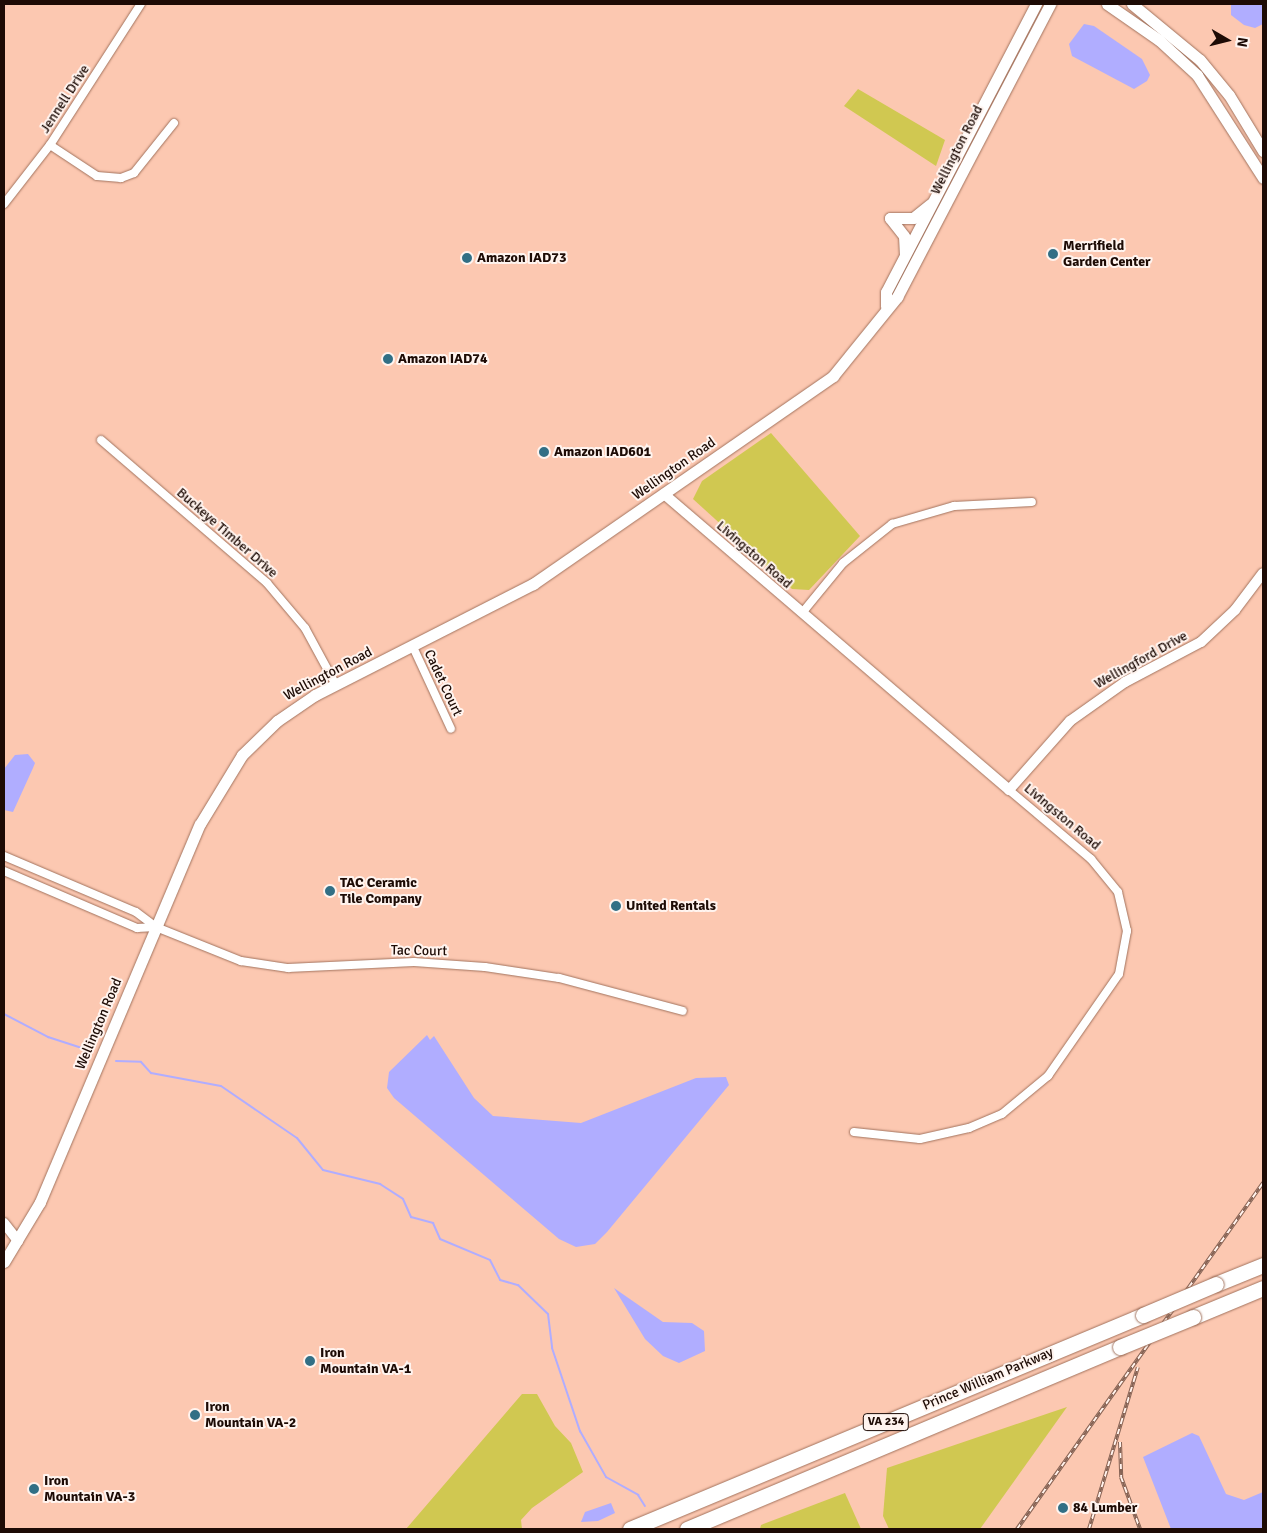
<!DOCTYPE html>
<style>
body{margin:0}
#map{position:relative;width:1267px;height:1533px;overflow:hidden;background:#fcc8b1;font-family:Signika,sans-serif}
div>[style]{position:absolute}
.green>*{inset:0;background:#d0c851}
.water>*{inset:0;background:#b0adff}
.stream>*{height:2px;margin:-1px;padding:0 1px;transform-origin:1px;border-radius:1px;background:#b0adff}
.roads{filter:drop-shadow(0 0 1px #a2735e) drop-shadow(0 0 1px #a2735e)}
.minor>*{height:8px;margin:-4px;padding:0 4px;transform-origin:4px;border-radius:4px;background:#fff}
.tertiary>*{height:10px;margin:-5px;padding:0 5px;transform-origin:5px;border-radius:5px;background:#fff}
.secondary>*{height:11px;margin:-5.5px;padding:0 5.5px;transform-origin:5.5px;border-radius:5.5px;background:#fff}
.motorway>*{height:15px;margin:-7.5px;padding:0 7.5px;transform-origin:7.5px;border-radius:7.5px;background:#fff}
.rail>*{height:4px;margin-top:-2px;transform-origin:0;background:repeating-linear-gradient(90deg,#fff4ef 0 5.5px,#856355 0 11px);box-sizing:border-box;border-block:1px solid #856355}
.bridges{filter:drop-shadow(0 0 1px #a2735e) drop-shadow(0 0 1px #a2735e)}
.motorway-bridge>*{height:15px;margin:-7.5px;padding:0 7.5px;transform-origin:7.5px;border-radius:7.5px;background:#fff}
.dots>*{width:14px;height:14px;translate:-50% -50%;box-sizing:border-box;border:2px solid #fff4ef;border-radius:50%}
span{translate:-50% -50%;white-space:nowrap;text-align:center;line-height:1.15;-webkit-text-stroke:4px #fff4ef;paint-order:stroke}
.shield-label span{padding:1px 4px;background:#fff4ef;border:1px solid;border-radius:4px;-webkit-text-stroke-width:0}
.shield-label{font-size:12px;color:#1d0b05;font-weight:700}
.street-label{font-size:14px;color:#1d0b05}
.poi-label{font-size:14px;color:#1d0b05;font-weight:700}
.left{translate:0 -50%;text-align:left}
.frame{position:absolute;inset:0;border:5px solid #1d0b05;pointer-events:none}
.north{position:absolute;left:1202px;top:15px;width:50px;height:50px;-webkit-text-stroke:4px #fff4ef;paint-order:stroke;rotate:98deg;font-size:14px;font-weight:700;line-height:20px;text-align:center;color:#1d0b05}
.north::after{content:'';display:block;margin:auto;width:18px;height:22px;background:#1d0b05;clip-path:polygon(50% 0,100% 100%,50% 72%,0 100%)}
</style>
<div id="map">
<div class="green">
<div style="clip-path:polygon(858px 89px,945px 140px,936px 166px,844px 106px)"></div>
<div style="clip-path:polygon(771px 433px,860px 536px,809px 590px,792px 589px,693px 499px,702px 481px)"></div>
<div style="clip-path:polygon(522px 1394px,537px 1394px,555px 1426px,571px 1443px,583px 1472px,532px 1508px,521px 1520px,522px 1529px,406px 1529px)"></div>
<div style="clip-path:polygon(1067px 1407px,980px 1529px,889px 1529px,883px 1516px,887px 1468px)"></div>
<div style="clip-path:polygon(845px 1493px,861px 1529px,760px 1529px,761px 1525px)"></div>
</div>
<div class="water">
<div style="clip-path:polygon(1231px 4px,1263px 4px,1263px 24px,1255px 28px,1244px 25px,1231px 15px)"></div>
<div style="clip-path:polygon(1084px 24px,1094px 26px,1142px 59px,1150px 75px,1147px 81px,1134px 89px,1072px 56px,1069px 44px)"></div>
<div style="clip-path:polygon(28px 754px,35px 763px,33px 768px,13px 812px,4px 810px,4px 769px,15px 755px)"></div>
<div style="clip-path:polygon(427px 1035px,430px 1040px,434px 1036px,474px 1098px,493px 1116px,581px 1123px,696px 1078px,726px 1077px,729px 1085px,607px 1232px,595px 1244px,576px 1247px,559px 1239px,394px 1098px,387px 1088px,389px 1072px)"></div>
<div style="clip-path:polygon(614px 1288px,663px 1322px,692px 1323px,704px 1331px,705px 1351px,679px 1363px,663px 1356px,645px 1339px)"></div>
<div style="clip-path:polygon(1192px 1433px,1199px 1436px,1226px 1494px,1244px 1500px,1263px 1492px,1263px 1529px,1171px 1529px,1143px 1457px)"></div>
<div style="clip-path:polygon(611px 1503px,615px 1513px,598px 1521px,581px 1522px,585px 1512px)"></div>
</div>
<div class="stream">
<div style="left:4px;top:1014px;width:50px;rotate:27.6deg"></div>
<div style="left:48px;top:1037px;width:42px;rotate:18deg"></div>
<div style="left:116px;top:1061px;width:25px;rotate:2deg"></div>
<div style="left:141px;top:1062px;width:15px;rotate:48deg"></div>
<div style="left:151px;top:1073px;width:71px;rotate:10.5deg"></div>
<div style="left:221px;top:1086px;width:92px;rotate:34.4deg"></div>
<div style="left:297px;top:1138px;width:41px;rotate:50.9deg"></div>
<div style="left:323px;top:1170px;width:59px;rotate:13.8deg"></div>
<div style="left:380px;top:1184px;width:27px;rotate:33deg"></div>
<div style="left:403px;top:1199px;width:20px;rotate:66deg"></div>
<div style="left:411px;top:1217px;width:23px;rotate:15deg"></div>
<div style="left:433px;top:1223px;width:17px;rotate:66deg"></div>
<div style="left:440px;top:1239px;width:54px;rotate:22.8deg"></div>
<div style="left:490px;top:1260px;width:22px;rotate:63deg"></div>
<div style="left:500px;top:1280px;width:19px;rotate:16deg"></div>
<div style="left:518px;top:1285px;width:42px;rotate:44deg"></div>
<div style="left:548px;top:1314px;width:34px;rotate:83deg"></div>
<div style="left:552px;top:1348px;width:88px;rotate:71.4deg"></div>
<div style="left:580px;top:1431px;width:53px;rotate:60.5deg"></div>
<div style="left:606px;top:1477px;width:37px;rotate:29deg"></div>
<div style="left:638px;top:1495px;width:13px;rotate:58deg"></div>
</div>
<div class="roads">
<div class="minor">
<div style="left:50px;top:145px;width:56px;rotate:33.4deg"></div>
<div style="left:97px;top:176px;width:24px;rotate:5deg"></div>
<div style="left:121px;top:178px;width:14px;rotate:-21deg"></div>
<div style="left:134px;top:173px;width:64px;rotate:-51.3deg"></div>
<div style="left:4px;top:204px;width:75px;rotate:-52.1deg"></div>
<div style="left:50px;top:145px;width:168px;rotate:-57.2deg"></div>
<div style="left:101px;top:440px;width:219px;rotate:40.7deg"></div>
<div style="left:267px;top:583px;width:59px;rotate:49.8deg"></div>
<div style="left:305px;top:628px;width:65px;rotate:61.5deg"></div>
<div style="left:802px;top:613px;width:65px;rotate:-50.6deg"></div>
<div style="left:843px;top:563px;width:63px;rotate:-38.5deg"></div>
<div style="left:892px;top:524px;width:65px;rotate:-16.2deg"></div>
<div style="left:954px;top:506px;width:78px;rotate:-2.9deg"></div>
<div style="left:413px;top:647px;width:90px;rotate:65.1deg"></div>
<div style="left:4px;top:856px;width:143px;rotate:23deg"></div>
<div style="left:136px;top:912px;width:25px;rotate:37deg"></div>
<div style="left:156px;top:927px;width:92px;rotate:21.8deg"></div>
<div style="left:241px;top:961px;width:48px;rotate:8.5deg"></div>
<div style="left:288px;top:968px;width:126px;rotate:-2.7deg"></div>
<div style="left:414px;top:962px;width:71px;rotate:4deg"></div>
<div style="left:485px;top:967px;width:75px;rotate:8.5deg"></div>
<div style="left:559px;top:978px;width:128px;rotate:14.9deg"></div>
<div style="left:4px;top:871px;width:145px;rotate:23.2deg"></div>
<div style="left:137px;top:928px;width:19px;rotate:-3deg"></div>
<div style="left:854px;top:1132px;width:66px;rotate:6.1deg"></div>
<div style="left:920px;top:1139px;width:50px;rotate:-12.7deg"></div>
<div style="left:969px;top:1128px;width:36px;rotate:-23deg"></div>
<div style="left:1002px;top:1114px;width:60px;rotate:-39.6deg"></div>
<div style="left:1048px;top:1076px;width:124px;rotate:-55.2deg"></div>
<div style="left:1119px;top:974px;width:44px;rotate:-79.5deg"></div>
<div style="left:1127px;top:931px;width:40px;rotate:-103deg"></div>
<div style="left:1118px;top:892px;width:43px;rotate:-129.3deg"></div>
<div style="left:1091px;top:859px;width:107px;rotate:-139.9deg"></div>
</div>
<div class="tertiary">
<div style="left:664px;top:494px;width:455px;rotate:40.6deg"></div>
<div style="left:1009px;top:790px;width:92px;rotate:-48.5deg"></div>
<div style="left:1070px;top:721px;width:67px;rotate:-35.3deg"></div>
<div style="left:1125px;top:682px;width:86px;rotate:-27.8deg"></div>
<div style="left:1201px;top:642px;width:47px;rotate:-43.3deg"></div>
<div style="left:1235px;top:610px;width:46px;rotate:-52.9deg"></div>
<div style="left:4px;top:1223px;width:23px;rotate:52deg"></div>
</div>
<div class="secondary">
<div style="left:1107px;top:4px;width:63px;rotate:34.7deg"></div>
<div style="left:1159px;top:40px;width:52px;rotate:42.6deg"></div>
<div style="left:1197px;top:75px;width:122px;rotate:57.3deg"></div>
<div style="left:1132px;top:4px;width:88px;rotate:39.5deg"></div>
<div style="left:1200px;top:60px;width:45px;rotate:50.4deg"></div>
<div style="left:1229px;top:95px;width:66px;rotate:58.7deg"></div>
<div style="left:890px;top:218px;width:23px"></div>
<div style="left:913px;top:218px;width:22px;rotate:-39deg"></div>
<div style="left:890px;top:218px;width:23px;rotate:52deg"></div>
<div style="left:904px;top:236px;width:18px;rotate:87deg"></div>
<div style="left:886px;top:306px;width:14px;rotate:-90deg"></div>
<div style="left:886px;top:292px;width:325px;rotate:-62.5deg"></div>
<div style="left:4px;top:1262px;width:70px;rotate:-59deg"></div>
<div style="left:40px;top:1202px;width:410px;rotate:-67.1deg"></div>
<div style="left:200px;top:824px;width:81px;rotate:-58.7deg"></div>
<div style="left:242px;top:755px;width:49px;rotate:-44.2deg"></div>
<div style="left:277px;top:721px;width:46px;rotate:-34.4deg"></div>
<div style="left:315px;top:695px;width:245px;rotate:-27deg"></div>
<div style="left:533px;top:584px;width:365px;rotate:-34.7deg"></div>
<div style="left:833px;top:376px;width:102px;rotate:-51deg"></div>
<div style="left:897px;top:297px;width:331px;rotate:-62.4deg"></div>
</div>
<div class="motorway">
<div style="left:1216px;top:1284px;width:51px;rotate:-22deg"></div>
<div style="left:1193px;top:1317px;width:76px;rotate:-22.5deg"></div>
<div style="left:630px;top:1529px;width:556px;rotate:-22.64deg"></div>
<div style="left:687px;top:1529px;width:470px;rotate:-22.8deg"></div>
</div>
</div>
<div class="rail">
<div style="left:1120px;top:1442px;width:35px;rotate:88deg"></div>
<div style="left:1121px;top:1477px;width:55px;rotate:69.9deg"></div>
<div style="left:1017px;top:1529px;width:425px;rotate:-54.6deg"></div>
<div style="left:1089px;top:1529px;width:169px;rotate:-73.2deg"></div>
</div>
<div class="bridges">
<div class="motorway-bridge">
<div style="left:1143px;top:1315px;width:79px;rotate:-23deg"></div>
<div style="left:1120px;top:1347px;width:79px;rotate:-22.3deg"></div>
</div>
</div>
<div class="dots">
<div style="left:1053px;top:254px;background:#326f85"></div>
<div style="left:467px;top:258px;background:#326f85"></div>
<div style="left:388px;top:359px;background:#326f85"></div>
<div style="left:544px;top:452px;background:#326f85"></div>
<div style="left:330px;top:891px;background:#326f85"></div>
<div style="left:616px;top:906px;background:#326f85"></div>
<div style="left:310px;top:1361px;background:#326f85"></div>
<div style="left:195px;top:1415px;background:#326f85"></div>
<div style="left:34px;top:1489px;background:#326f85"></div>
<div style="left:1063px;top:1508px;background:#326f85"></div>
</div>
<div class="shield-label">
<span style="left:886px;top:1422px">VA 234</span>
</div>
<div class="street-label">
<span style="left:65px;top:99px;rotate:-57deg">Jennell Drive</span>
<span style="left:957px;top:150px;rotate:-63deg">Wellington Road</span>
<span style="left:674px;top:469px;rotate:-35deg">Wellington Road</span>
<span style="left:227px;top:533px;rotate:41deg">Buckeye Timber Drive</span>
<span style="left:754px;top:555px;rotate:41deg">Livingston Road</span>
<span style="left:1141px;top:660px;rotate:-29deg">Wellingford Drive</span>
<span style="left:328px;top:674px;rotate:-28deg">Wellington Road</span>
<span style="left:443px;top:683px;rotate:65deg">Cadet Court</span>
<span style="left:1062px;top:817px;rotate:40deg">Livingston Road</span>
<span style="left:419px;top:951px;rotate:1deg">Tac Court</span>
<span style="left:99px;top:1024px;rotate:-67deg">Wellington Road</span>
<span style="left:988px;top:1379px;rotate:-23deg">Prince William Parkway</span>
</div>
<div class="poi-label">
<span class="left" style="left:1063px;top:254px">Merrifield<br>Garden Center</span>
<span class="left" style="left:477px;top:258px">Amazon IAD73</span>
<span class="left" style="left:398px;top:359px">Amazon IAD74</span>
<span class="left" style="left:554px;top:452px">Amazon IAD601</span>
<span class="left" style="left:340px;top:891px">TAC Ceramic<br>Tile Company</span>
<span class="left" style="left:626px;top:906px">United Rentals</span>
<span class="left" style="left:320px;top:1361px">Iron<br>Mountain VA-1</span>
<span class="left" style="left:205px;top:1415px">Iron<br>Mountain VA-2</span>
<span class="left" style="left:44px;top:1489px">Iron<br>Mountain VA-3</span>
<span class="left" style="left:1073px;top:1508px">84 Lumber</span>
</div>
<div class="frame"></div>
<div class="north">N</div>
</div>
